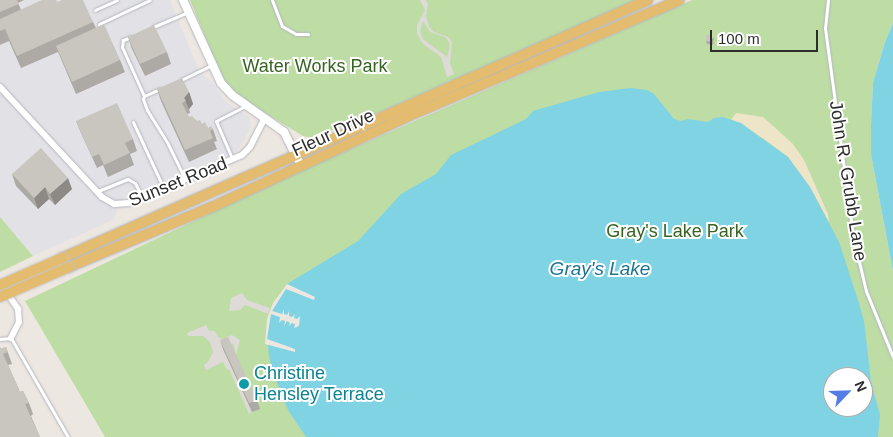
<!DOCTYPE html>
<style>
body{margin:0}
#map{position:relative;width:893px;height:437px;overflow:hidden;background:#ede7e1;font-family:Helvetica,sans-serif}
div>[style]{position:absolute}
.industrial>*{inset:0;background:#e2e1e6}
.green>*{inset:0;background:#bddda4}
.sand>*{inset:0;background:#eee4c8}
.plaza>*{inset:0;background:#dddad7}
.water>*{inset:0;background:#80d3e3}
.pier>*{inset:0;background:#ede7e1}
.roads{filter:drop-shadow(0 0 1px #b4b7bf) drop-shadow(0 0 1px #b4b7bf)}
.service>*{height:3px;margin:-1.5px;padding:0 1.5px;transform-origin:1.5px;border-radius:1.5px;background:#fff}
.minor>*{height:6px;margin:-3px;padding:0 3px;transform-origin:3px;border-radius:3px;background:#fff}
.tertiary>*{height:8px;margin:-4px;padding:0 4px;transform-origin:4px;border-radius:4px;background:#fff}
.primary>*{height:10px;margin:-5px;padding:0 5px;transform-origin:5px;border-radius:5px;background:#e3bc70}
.bridges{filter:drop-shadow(0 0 1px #c4c4c4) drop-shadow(0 0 1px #c4c4c4)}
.primary-bridge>*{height:10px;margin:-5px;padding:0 5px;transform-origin:5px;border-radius:5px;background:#e3bc70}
.wall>*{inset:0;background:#ada9a4}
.shaded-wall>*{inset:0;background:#8d8a86}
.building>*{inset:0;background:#c9c5bf}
.dots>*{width:14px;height:14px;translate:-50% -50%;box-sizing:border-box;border:2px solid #fff;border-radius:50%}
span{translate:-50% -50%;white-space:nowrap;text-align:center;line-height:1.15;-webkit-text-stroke:4px #fff;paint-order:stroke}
.park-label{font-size:18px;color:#376423}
.street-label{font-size:18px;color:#2d2d2d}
.culture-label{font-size:18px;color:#0d838f}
.left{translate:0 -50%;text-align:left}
.water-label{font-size:19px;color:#1c7692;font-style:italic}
.north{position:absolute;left:823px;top:367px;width:50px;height:50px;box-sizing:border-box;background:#fff;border:1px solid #ababab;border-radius:50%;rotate:66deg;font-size:14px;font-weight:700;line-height:20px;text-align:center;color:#2d2d2d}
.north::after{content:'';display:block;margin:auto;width:18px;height:22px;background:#537ee8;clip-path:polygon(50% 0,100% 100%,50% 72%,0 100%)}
.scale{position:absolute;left:710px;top:30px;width:108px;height:22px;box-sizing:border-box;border:2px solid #2d2d2d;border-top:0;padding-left:6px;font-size:15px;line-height:18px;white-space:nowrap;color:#2d2d2d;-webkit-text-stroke:4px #fff;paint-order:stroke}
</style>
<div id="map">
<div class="industrial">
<div style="clip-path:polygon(0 0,170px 0,199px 71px,213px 83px,226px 102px,249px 117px,251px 127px,238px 151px,123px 198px,113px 220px,33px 256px,0 217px)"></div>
</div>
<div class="green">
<div style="clip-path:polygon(190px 0,637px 0,378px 113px,312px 138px,303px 136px,234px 94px,222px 78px)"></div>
<div style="clip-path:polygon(evenodd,692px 0,893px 0,893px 23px,885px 42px,873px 83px,871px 125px,871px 154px,893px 271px,893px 437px,105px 437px,25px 301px,291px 175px,692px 0,833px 377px,863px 377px,863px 407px,833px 407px,833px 377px)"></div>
<div style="clip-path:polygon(0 217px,33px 256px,0 272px)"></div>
</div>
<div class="sand">
<div style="clip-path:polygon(736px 113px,763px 117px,793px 144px,804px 160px,828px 214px,829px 222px,810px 187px,788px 157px,764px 139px,731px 120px)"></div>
</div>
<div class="plaza">
<div style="clip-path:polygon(evenodd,420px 0,426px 0,428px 5px,426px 16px,429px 27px,434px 32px,448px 37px,452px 42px,450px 63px,454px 74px,447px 77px,441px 57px,423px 44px,417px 34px,417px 25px,425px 10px,420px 0,423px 21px,430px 32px,445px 37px,449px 42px,450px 47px,447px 57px,423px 39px,420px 31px,423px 21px)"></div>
<div style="clip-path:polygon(242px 293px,247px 300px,270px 308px,268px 314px,245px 305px,240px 310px,229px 311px,231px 298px)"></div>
<div style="clip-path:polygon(206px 325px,209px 331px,215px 331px,218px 337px,222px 339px,232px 335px,240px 340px,236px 355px,233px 343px,223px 349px,252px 412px,249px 414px,229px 369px,227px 370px,223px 362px,206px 370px,204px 365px,208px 362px,213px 352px,210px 342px,203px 336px,188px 336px,187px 333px)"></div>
</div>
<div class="water">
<div style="clip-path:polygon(893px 23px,893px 271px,871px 154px,871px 125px,873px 83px,885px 42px)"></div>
<div style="clip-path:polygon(evenodd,630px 88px,647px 90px,654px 94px,674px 119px,681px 121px,688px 119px,708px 122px,714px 118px,723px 117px,741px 123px,788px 157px,810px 187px,839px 242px,858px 300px,864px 321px,871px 381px,880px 415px,878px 437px,306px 437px,288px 410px,273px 373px,269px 356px,267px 334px,269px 320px,275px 304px,287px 284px,358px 241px,401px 194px,436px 174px,451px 155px,526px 119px,533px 111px,599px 92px,630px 88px,833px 377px,863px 377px,863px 407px,833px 407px,833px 377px)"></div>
</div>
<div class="pier">
<div style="clip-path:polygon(287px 284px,315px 297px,314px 300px,286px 289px,272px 311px,282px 314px,284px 309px,284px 314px,287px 315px,289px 311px,289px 316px,292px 317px,295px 314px,294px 318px,297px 319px,300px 316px,299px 326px,294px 328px,295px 324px,292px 323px,289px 326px,290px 323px,287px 321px,284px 326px,285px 321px,282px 320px,279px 323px,280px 317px,271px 314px,267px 339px,295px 349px,295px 352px,265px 344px,267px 319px,273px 303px)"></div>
</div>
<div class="roads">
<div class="service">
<div style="left:272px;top:0;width:28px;rotate:69deg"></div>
<div style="left:282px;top:26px;width:16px;rotate:30deg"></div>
<div style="left:296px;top:34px;width:12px"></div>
<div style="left:828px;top:0;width:28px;rotate:96deg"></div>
<div style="left:825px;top:28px;width:210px;rotate:82.3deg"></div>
<div style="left:853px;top:236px;width:57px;rotate:76.7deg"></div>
<div style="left:866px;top:291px;width:71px;rotate:67.8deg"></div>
<div style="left:95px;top:10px;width:24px;rotate:-24deg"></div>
<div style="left:99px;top:24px;width:56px;rotate:-25.2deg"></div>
<div style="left:153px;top:27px;width:38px;rotate:-23deg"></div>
<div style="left:131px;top:37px;width:9px;rotate:159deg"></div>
<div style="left:123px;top:40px;width:7px;rotate:98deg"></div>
<div style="left:122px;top:47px;width:54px;rotate:65.8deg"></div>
<div style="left:144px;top:96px;width:3px;rotate:108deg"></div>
<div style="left:143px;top:99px;width:12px;rotate:70deg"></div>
<div style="left:147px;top:110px;width:40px;rotate:58deg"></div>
<div style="left:168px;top:144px;width:39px;rotate:64deg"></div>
<div style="left:181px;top:80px;width:34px;rotate:-26deg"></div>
<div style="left:144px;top:96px;width:17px;rotate:-24deg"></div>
<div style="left:133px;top:122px;width:74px;rotate:65.2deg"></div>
<div style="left:232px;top:158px;width:40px;rotate:-113.4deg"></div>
<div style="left:216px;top:121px;width:33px;rotate:-27deg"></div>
<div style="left:98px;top:191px;width:32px;rotate:-22deg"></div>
<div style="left:128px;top:179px;width:8px;rotate:30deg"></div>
<div style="left:135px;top:183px;width:16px;rotate:63deg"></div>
<div style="left:0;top:339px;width:11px;rotate:-5deg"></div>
<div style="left:11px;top:338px;width:114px;rotate:60.1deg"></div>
</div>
<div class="minor">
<div style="left:0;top:87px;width:150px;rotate:47.2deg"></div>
<div style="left:102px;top:197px;width:14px;rotate:30deg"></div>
<div style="left:114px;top:204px;width:15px;rotate:-4deg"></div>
<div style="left:129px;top:203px;width:123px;rotate:-23deg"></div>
<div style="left:242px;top:155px;width:11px;rotate:-45deg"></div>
<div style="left:250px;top:147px;width:33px;rotate:-63deg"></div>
<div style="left:0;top:283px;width:32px;rotate:55deg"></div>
<div style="left:18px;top:309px;width:13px;rotate:86deg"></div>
<div style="left:19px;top:322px;width:18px;rotate:117deg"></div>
</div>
<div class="tertiary">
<div style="left:183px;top:0;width:91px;rotate:65.4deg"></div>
<div style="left:221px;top:83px;width:16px;rotate:47deg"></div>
<div style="left:232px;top:95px;width:64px;rotate:35.4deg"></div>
<div style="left:284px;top:132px;width:31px;rotate:63deg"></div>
</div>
<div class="primary">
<div style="left:62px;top:258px;width:640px;rotate:-23.76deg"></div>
<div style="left:69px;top:267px;width:155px;rotate:-22.8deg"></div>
<div style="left:212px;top:207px;width:217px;rotate:-24.8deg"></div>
<div style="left:409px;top:116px;width:294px;rotate:-23.2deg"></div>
</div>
</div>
<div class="bridges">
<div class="primary-bridge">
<div style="left:0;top:285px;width:68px;rotate:-23.5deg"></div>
<div style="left:0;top:297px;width:75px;rotate:-23.5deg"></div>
</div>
</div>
<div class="wall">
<div style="clip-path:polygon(0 0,24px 0,18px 3px,21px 10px,57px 2px,93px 22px,96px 28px,120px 60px,125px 72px,76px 94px,58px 52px,21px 68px,9px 41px,0 45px)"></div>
<div style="clip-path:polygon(128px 37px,167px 52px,171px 64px,145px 76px,132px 49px)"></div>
<div style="clip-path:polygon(714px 38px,713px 45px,707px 44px,706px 41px)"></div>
<div style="clip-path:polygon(157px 89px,189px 92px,193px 104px,189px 109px,190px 113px,187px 114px,189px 117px,197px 121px,208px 128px,213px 129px,217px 141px,214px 142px,217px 149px,189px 162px,161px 101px)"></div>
<div style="clip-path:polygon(76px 121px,133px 139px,137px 151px,130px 154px,134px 165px,108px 177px,103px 165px,97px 168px,81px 133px)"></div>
<div style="clip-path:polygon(12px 174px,72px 189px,55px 205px,49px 199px,38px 209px,16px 186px)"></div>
<div style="clip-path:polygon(220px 340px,257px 400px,260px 409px,252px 412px,223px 349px)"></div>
<div style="clip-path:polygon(0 347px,1px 349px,6px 347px,12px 364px,8px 365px,20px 392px,23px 391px,29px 403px,33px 414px,31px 416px,40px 437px,0 437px)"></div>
</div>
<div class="shaded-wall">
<div style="clip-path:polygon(189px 92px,193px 104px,189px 109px,184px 98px)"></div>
<div style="clip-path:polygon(68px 178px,72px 189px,55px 205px,50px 194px)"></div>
<div style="clip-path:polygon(45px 187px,49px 199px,38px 209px,34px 198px)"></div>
</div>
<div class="building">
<div style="clip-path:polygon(0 0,17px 0,19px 4px,0 12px)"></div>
<div style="clip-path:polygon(42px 0,56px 0,57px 2px,62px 0,83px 0,93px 22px,17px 56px,5px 29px,0 31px,0 19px)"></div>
<div style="clip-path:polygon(104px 24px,120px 60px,72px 82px,56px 46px)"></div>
<div style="clip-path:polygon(154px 25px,167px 52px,140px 64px,128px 37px)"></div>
<div style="clip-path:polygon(706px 35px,712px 35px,712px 42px,706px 41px)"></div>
<div style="clip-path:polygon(182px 78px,189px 92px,184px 98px,186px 101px,182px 103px,189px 117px,192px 116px,197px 121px,200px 120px,202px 124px,205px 122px,208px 128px,211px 126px,213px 129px,210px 131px,213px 138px,185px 150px,157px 89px)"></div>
<div style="clip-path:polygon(117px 103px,133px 139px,125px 143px,130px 153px,104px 165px,99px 154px,92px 157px,76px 121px)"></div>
<div style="clip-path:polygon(41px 148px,68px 178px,50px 194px,45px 187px,34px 198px,12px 174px)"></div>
<div style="clip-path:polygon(228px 337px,257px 400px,249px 403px,220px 340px)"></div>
<div style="clip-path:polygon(0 347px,1px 349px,6px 347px,8px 352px,3px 354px,20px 392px,23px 391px,29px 403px,25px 404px,40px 437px,0 437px)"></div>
</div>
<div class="dots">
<div style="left:244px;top:384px;background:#0f9aa8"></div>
</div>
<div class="park-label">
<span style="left:315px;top:66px">Water Works Park</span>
<span style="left:675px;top:231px">Gray's Lake Park</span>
</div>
<div class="street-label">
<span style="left:333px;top:133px;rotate:-25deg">Fleur Drive</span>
<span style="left:848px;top:181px;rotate:81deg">John R. Grubb Lane</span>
<span style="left:178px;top:182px;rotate:-22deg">Sunset Road</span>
</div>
<div class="culture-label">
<span class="left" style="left:254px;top:384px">Christine<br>Hensley Terrace</span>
</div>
<div class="water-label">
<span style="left:600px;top:269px">Gray's Lake</span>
</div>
<div class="north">N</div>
<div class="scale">100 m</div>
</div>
